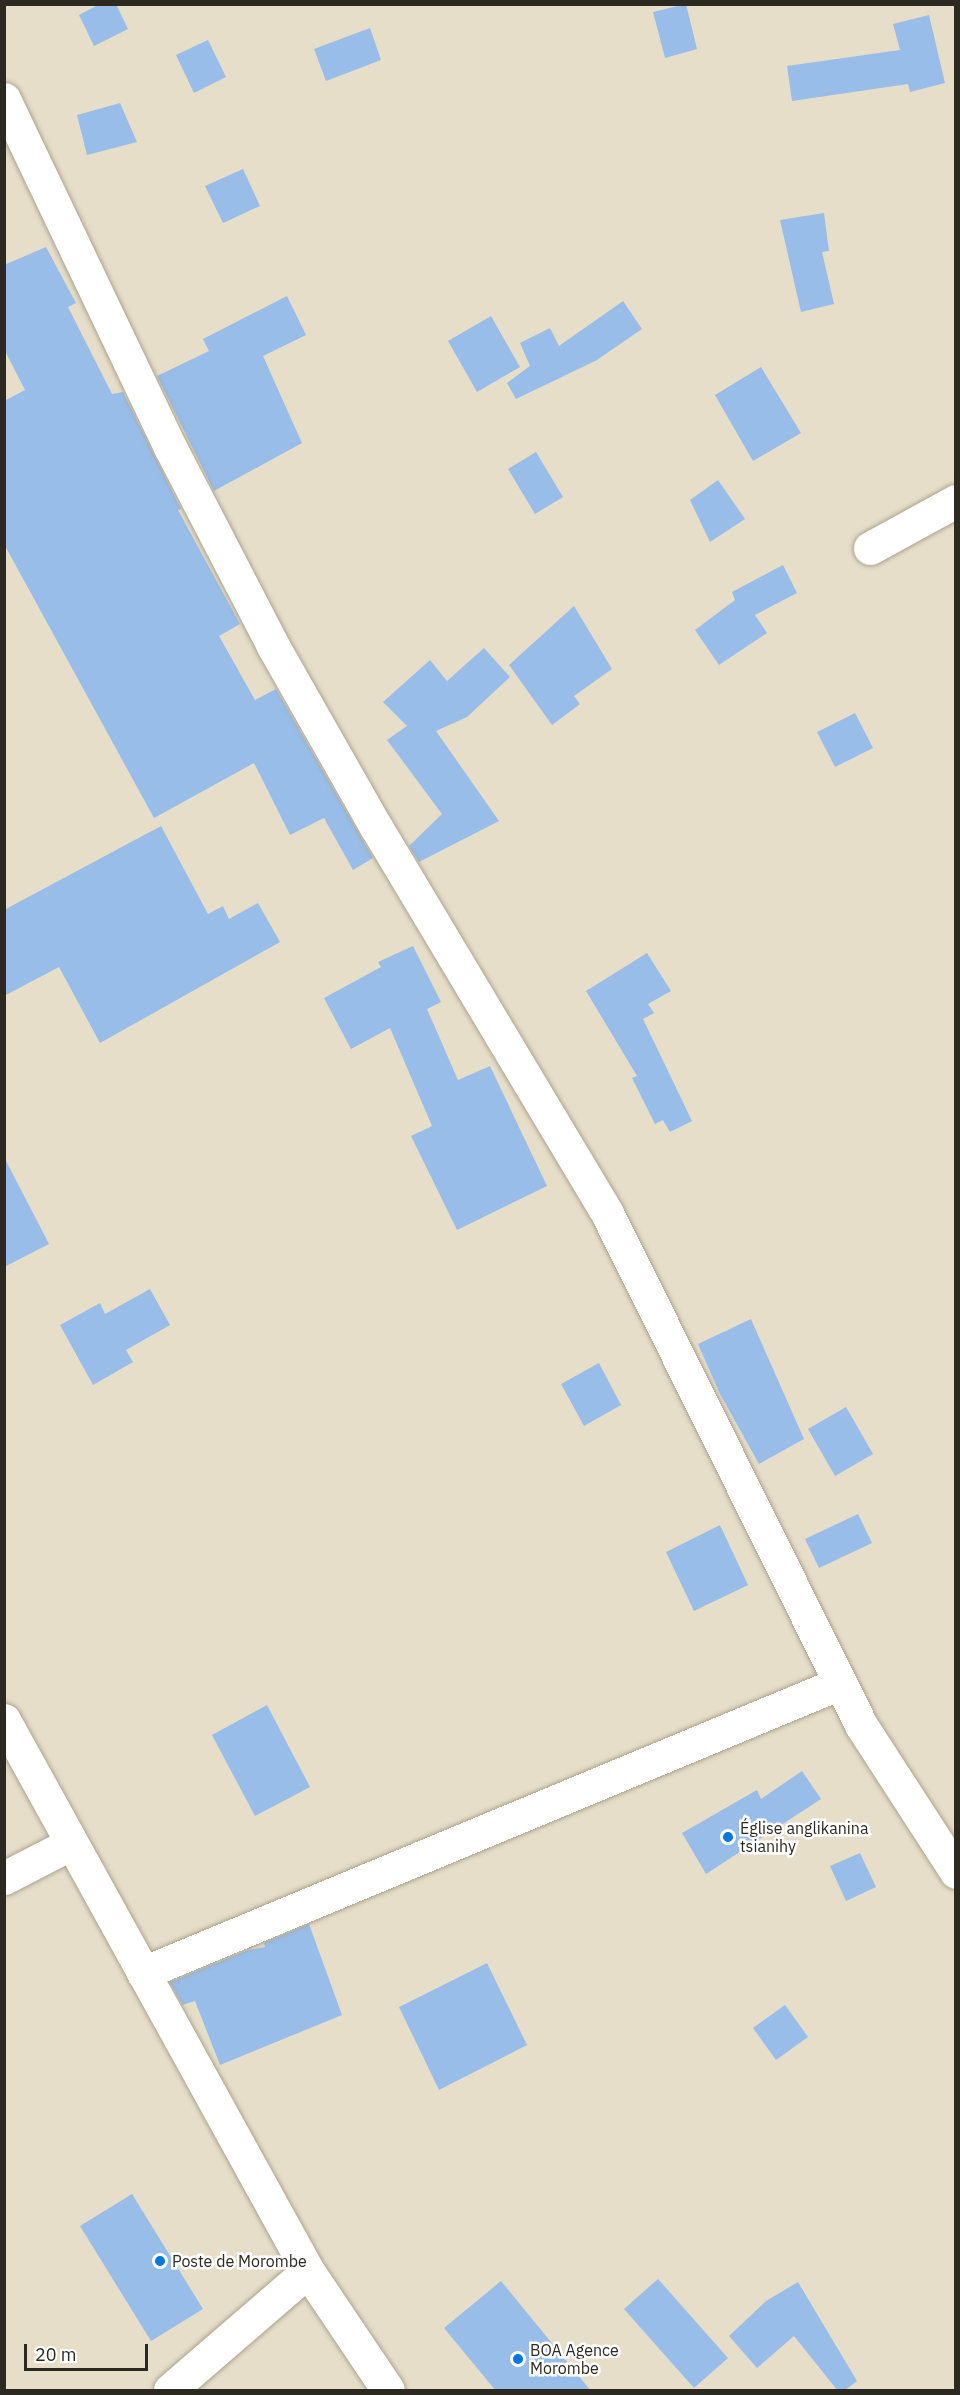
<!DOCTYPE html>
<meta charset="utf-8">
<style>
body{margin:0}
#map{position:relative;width:960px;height:2395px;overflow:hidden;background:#e6dec8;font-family:"IBM Plex Sans",sans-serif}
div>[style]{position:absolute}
.building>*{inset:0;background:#98bde9}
.roads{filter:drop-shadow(0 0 2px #aba38f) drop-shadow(0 0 2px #aba38f)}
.street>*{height:33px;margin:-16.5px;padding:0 16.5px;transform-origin:16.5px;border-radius:16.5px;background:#fff}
.dots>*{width:16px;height:16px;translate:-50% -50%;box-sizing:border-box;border:3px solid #fff;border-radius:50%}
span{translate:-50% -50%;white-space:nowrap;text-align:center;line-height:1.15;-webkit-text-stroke:5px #fff;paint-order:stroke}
.poi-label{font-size:16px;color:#2c2921}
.left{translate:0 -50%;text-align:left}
.frame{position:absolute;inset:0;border:6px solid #2c2921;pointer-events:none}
.scale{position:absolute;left:24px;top:2344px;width:124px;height:27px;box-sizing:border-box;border:3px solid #2c2921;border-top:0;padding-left:8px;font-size:18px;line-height:21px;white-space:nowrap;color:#2c2921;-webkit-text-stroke:4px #fff;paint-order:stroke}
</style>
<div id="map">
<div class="building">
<div style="clip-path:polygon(100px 4px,116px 4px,128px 29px,94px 46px,79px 15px)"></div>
<div style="clip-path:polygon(686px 4px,697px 49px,665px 58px,653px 12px)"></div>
<div style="clip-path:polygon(929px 15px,945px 83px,910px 92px,908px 84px,792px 101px,787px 66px,900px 50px,893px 24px)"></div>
<div style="clip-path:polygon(370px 28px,381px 60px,326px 81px,314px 49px)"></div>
<div style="clip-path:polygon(208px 40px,226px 77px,194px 93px,176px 55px)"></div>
<div style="clip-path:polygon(120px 103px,137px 142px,87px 155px,77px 115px)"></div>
<div style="clip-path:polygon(243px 169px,260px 206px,223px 223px,205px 186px)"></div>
<div style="clip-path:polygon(824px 213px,829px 251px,822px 252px,834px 304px,801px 312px,780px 220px)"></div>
<div style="clip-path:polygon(46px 247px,76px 303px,68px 307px,112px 394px,123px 392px,181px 509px,178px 510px,240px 624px,219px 636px,255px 700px,276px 689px,373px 858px,353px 870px,324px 818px,290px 835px,254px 763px,154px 818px,4px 544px,4px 401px,25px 390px,4px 349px,4px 265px)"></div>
<div style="clip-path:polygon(287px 296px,306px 335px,263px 356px,302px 443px,214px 491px,157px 376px,209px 351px,203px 339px)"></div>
<div style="clip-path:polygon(623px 301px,642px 329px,597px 360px,516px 399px,507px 383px,530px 366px,520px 343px,550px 328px,559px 346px)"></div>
<div style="clip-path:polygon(491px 316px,520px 367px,477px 392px,448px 341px)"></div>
<div style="clip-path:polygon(761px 367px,801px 433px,753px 461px,715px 395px)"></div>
<div style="clip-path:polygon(536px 452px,563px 497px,535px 514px,508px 469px)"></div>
<div style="clip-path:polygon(718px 480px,745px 519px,710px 542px,690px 500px)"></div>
<div style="clip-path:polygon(783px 565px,797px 593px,755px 615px,767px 633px,719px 665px,695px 630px,735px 600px,732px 592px)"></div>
<div style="clip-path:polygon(574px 606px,612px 669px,574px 696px,580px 704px,552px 725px,509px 665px)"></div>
<div style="clip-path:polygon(484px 648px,510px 677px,467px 717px,436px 731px,499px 821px,419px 862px,409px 846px,442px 814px,387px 740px,407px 726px,383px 702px,430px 660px,447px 681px)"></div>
<div style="clip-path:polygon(855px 713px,873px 748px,835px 767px,817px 732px)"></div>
<div style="clip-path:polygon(161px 826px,208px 914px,223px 906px,229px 919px,258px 903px,280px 942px,100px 1043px,59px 967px,4px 996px,4px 910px)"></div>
<div style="clip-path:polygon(413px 946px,441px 1002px,427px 1009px,458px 1080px,490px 1066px,547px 1186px,457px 1230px,411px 1136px,432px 1126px,390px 1028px,351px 1049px,324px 998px,381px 967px,378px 962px)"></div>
<div style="clip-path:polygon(647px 953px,671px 991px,648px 1004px,654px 1013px,643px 1019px,692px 1121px,670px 1132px,663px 1120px,655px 1124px,632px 1078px,637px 1076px,586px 991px)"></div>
<div style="clip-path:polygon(4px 1157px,49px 1244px,4px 1267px)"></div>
<div style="clip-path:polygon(150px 1289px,170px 1325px,126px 1350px,133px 1362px,93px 1385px,60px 1325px,100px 1303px,105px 1314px)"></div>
<div style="clip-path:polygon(751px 1319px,804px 1439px,759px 1464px,720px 1394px,698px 1344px)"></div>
<div style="clip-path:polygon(599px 1363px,621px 1405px,584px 1426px,561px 1384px)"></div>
<div style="clip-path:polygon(846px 1407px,873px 1454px,835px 1476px,808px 1429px)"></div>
<div style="clip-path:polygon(858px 1514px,872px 1543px,819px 1568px,805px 1539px)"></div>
<div style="clip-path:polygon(720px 1525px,748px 1585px,694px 1611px,666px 1552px)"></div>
<div style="clip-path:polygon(267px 1705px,310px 1787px,255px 1816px,212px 1735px)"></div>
<div style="clip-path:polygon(802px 1771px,821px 1799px,706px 1874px,682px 1833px,757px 1790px,761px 1799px)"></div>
<div style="clip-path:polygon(860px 1853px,876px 1887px,846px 1901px,830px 1866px)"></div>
<div style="clip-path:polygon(309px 1924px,342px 2015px,220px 2065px,195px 2001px,182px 2005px,170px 1982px,248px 1950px,265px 1947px,264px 1943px)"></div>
<div style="clip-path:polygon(487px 1963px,527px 2045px,439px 2090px,399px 2007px)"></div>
<div style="clip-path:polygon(785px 2005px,808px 2037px,776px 2060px,753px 2028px)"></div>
<div style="clip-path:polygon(132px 2194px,203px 2309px,151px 2341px,80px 2226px)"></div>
<div style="clip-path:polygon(658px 2279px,728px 2358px,694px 2388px,624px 2309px)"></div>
<div style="clip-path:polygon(501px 2281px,591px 2391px,496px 2391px,444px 2328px)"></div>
<div style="clip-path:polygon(798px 2282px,857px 2381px,844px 2391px,838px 2391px,794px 2336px,757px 2368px,729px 2336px,766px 2301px)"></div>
</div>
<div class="roads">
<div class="street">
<div style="left:4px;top:99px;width:386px;rotate:64.5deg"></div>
<div style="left:170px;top:447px;width:224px;rotate:62.6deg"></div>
<div style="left:273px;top:646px;width:208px;rotate:60.4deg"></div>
<div style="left:376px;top:827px;width:450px;rotate:59.1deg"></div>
<div style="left:607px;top:1213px;width:572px;rotate:63.61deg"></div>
<div style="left:861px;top:1725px;width:175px;rotate:57.1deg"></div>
<div style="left:870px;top:548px;width:98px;rotate:-28.7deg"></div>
<div style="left:4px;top:1720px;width:629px;rotate:61.11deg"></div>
<div style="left:308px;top:2271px;width:143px;rotate:56.1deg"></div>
<div style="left:4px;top:1878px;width:74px;rotate:-27.3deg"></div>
<div style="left:143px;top:1973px;width:755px;rotate:-22.59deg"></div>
<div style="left:170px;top:2390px;width:182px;rotate:-40.8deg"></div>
</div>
</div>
<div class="dots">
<div style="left:728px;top:1837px;background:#0277de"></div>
<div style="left:160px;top:2261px;background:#0277de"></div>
<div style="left:518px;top:2359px;background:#0277de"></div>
</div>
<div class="poi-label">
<span class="left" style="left:740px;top:1837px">Église anglikanina<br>tsianihy</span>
<span class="left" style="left:172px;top:2261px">Poste de Morombe</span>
<span class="left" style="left:530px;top:2359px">BOA Agence<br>Morombe</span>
</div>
<div class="frame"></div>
<div class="scale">20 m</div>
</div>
